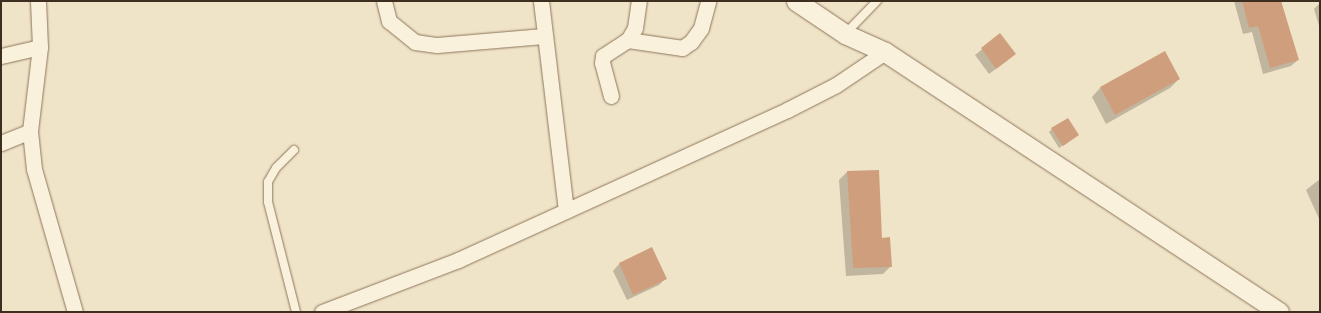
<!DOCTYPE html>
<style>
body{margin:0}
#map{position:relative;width:1321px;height:313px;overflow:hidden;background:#f0e4c8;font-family:"Roboto Serif",serif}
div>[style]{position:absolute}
.shadow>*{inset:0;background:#0003}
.building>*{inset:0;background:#cf9f7d}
.roads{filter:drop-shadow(0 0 1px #8d765c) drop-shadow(0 0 1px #8d765c)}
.service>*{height:8px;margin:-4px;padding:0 4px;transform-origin:4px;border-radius:4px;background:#faf1dc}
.minor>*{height:15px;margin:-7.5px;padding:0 7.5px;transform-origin:7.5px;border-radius:7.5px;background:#faf1dc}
.tertiary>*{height:19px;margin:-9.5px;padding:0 9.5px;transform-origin:9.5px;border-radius:9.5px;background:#faf1dc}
span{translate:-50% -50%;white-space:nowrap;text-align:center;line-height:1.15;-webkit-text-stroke:4px #f7eed8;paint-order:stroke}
.frame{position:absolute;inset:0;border:2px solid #3d2e20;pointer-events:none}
</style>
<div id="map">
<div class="shadow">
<div style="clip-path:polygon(1234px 1px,1281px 1px,1298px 60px,1291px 66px,1263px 74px,1252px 32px,1243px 34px)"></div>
<div style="clip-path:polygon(1320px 3px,1320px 29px,1314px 9px)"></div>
<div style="clip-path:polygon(1000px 35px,1008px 60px,989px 74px,975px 55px)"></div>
<div style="clip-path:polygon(1164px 53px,1179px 79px,1170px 88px,1106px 124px,1092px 97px,1100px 88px)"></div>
<div style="clip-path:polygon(1052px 129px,1074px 138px,1059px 148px,1049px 132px)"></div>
<div style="clip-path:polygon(878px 171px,881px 239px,890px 267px,883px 274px,846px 276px,839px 180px,847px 172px)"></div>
<div style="clip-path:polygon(1320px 179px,1320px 221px,1306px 190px)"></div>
<div style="clip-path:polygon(651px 249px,666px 278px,659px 285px,627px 300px,613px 271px,619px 264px)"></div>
</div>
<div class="building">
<div style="clip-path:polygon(1242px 1px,1281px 1px,1299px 60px,1270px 68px,1258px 26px,1249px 28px)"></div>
<div style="clip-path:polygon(1000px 33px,1016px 54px,996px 69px,981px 48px)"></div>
<div style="clip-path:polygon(1165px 51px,1180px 79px,1115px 115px,1100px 87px)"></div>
<div style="clip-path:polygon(1068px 118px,1079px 135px,1063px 146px,1051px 128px)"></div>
<div style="clip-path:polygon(879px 170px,882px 238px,890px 237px,892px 267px,853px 268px,847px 171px)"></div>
<div style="clip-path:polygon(652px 247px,667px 279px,633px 295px,619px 263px)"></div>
</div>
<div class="roads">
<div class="service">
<div style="left:846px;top:33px;width:45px;rotate:-45.9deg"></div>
<div style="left:294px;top:150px;width:25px;rotate:135deg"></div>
<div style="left:276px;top:168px;width:16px;rotate:120deg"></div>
<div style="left:268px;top:182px;width:20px;rotate:90deg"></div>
<div style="left:268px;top:202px;width:114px;rotate:75.7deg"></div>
</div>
<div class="minor">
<div style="left:38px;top:1px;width:46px;rotate:87.5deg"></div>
<div style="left:40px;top:47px;width:85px;rotate:96.8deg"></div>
<div style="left:30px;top:131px;width:38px;rotate:84deg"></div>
<div style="left:34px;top:169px;width:149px;rotate:74deg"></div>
<div style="left:384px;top:1px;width:21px;rotate:76deg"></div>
<div style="left:389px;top:21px;width:33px;rotate:39deg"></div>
<div style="left:415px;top:42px;width:22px;rotate:8deg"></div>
<div style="left:437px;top:45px;width:107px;rotate:-4.8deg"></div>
<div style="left:541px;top:1px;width:211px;rotate:83.2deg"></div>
<div style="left:628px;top:40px;width:55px;rotate:8.4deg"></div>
<div style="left:682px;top:48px;width:11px;rotate:-34deg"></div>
<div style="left:691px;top:42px;width:17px;rotate:-54deg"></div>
<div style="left:701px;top:28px;width:28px;rotate:-75deg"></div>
<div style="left:1px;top:56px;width:40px;rotate:-13deg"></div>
<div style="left:611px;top:96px;width:34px;rotate:-105deg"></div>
<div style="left:602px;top:63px;width:7px;rotate:-82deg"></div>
<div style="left:603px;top:56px;width:30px;rotate:-33deg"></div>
<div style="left:628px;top:40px;width:14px;rotate:-60deg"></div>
<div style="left:635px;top:28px;width:27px;rotate:-82deg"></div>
<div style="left:1px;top:143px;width:31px;rotate:-22deg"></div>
<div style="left:322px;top:312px;width:146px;rotate:-20.9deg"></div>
<div style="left:458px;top:260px;width:362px;rotate:-24.5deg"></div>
<div style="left:787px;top:110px;width:55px;rotate:-27deg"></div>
<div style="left:836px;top:85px;width:59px;rotate:-34deg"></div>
</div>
<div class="tertiary">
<div style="left:796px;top:1px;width:59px;rotate:34deg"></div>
<div style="left:845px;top:34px;width:44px;rotate:24.2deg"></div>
<div style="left:885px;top:52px;width:472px;rotate:33.4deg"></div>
</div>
</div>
<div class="frame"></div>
</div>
